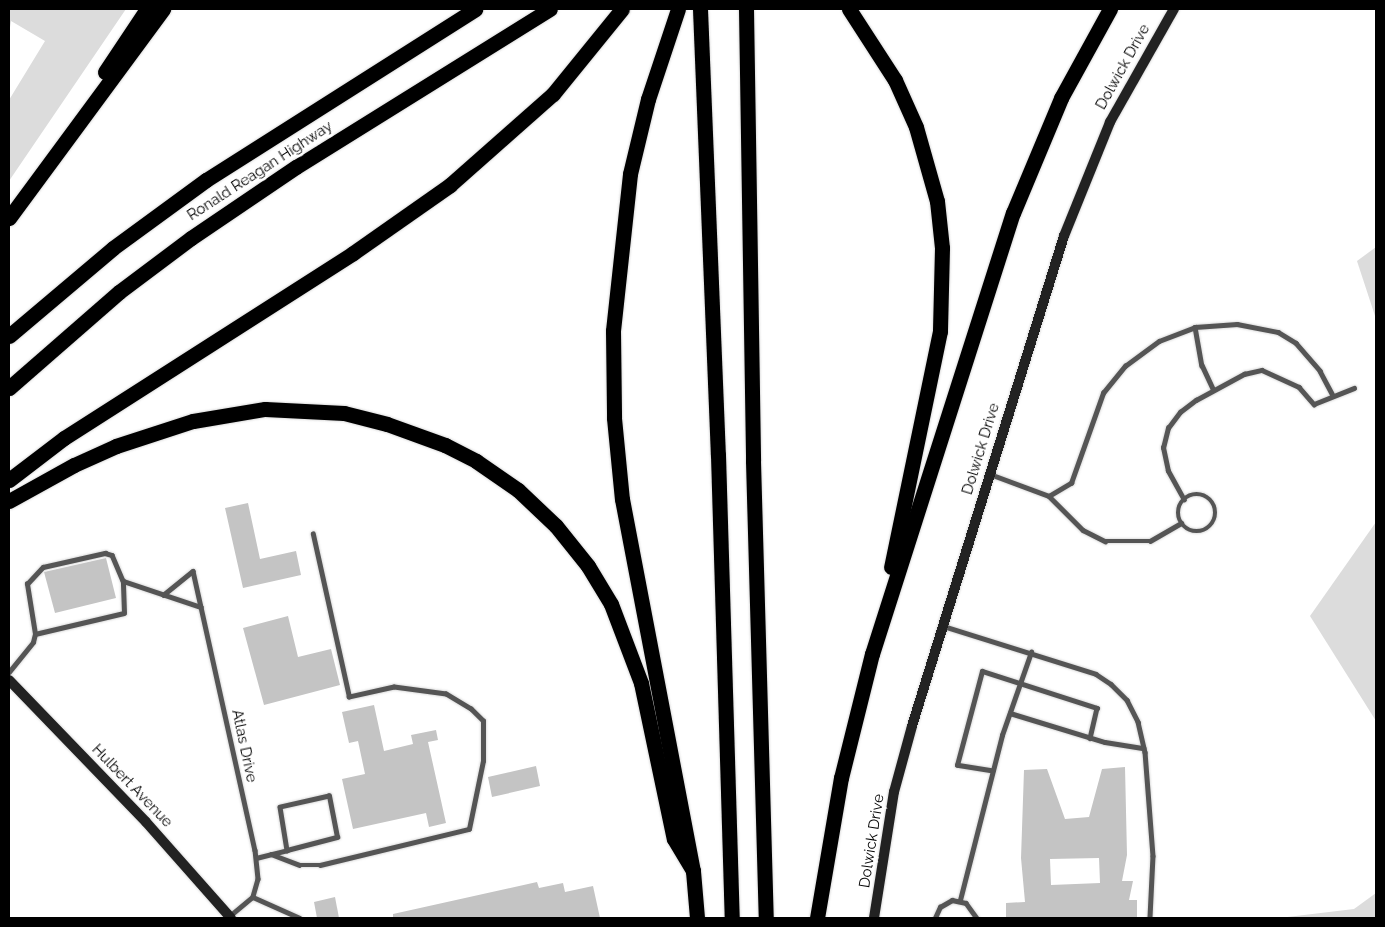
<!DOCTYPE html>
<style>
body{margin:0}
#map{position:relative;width:1385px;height:927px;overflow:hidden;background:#fff;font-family:Raleway,sans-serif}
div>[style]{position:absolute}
.green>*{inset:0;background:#dcdcdc}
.building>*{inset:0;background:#c4c4c4}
.roads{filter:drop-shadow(0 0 1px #dbdbdb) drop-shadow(0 0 1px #dbdbdb)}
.lane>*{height:4.5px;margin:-2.25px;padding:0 2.25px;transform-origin:2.25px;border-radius:2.25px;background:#555}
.lane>.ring{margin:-2.25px;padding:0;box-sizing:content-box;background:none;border:4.5px solid #555;border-radius:50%}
.secondary>*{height:10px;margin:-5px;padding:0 5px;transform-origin:5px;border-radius:5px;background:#222}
.highway>*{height:15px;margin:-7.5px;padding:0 7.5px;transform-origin:7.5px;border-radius:7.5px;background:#000}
span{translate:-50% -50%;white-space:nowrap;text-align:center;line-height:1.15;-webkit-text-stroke:5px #fff;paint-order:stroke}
.street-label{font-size:15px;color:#000}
.frame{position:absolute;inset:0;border:10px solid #000;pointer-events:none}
</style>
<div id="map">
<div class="green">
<div style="clip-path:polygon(9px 9px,126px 9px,9px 181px,9px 100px,45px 41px,11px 21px,9px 34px)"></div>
<div style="clip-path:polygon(1376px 247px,1376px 319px,1357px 261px)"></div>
<div style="clip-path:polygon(1376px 522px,1376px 721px,1310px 616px)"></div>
<div style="clip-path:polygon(1376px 893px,1376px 918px,1279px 918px,1354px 909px)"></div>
</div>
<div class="building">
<div style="clip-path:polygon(248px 503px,260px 559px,296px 551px,301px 575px,243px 588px,225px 508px)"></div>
<div style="clip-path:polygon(106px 558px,116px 598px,55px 613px,44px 572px)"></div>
<div style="clip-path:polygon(288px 616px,298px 657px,331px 649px,340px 685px,264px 705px,243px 628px)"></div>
<div style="clip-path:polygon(374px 705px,384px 751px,413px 744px,411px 735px,436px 730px,438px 740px,428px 742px,446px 823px,429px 827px,426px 813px,353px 829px,342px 779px,365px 774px,358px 741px,349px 743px,342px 712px)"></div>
<div style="clip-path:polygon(536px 766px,540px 786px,492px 797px,488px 777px)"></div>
<div style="clip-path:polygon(evenodd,1125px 767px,1127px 855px,1122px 881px,1133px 881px,1129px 900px,1137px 900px,1137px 918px,1006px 918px,1006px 903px,1025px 902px,1021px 858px,1024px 770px,1047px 769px,1065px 819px,1089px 817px,1102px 769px,1125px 767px,1099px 858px,1100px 883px,1051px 885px,1050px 859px,1099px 858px)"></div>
<div style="clip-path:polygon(537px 882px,539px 888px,563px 883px,565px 892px,593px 886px,600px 918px,393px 918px,393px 914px)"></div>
<div style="clip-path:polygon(335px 897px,339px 918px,317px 918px,314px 902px)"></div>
</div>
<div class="roads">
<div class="lane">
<div style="left:1195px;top:327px;width:39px;rotate:80deg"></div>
<div style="left:1202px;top:365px;width:26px;rotate:65deg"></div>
<div style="left:990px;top:474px;width:63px;rotate:20.4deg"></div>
<div style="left:1049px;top:496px;width:48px;rotate:45deg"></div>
<div style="left:1083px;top:530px;width:25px;rotate:27deg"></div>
<div style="left:1105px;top:541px;width:45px"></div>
<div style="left:1150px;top:541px;width:36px;rotate:-30deg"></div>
<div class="ring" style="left:1178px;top:494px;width:33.5px;height:33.5px"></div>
<div style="left:1049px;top:496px;width:26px;rotate:-31deg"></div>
<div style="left:1071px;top:483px;width:96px;rotate:-70.4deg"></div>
<div style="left:1103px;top:393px;width:35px;rotate:-51deg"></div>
<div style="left:1125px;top:366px;width:42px;rotate:-36.3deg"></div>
<div style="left:1159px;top:341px;width:39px;rotate:-21deg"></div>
<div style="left:1195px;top:327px;width:42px;rotate:-4.1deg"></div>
<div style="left:1237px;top:324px;width:42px;rotate:11deg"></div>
<div style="left:1278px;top:332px;width:21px;rotate:31deg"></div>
<div style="left:1296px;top:343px;width:37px;rotate:49deg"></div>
<div style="left:1320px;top:371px;width:26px;rotate:62deg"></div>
<div style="left:1184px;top:500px;width:33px;rotate:-119deg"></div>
<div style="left:1168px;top:471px;width:24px;rotate:-102deg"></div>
<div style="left:1163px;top:448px;width:21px;rotate:-76deg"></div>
<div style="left:1168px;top:428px;width:20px;rotate:-53deg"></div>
<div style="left:1180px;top:412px;width:20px;rotate:-37deg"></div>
<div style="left:1196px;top:400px;width:55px;rotate:-28.4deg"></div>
<div style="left:1244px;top:374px;width:18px;rotate:-13deg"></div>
<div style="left:1262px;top:370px;width:41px;rotate:24.7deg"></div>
<div style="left:1299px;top:387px;width:23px;rotate:49deg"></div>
<div style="left:1314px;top:404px;width:43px;rotate:-21.8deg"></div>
<div style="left:163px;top:595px;width:38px;rotate:-39deg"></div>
<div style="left:193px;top:571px;width:286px;rotate:77.5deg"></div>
<div style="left:255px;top:850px;width:29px;rotate:84deg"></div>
<div style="left:258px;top:879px;width:19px;rotate:106deg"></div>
<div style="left:253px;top:897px;width:30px;rotate:140deg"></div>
<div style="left:943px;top:626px;width:160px;rotate:17.4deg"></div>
<div style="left:1096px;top:674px;width:18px;rotate:34deg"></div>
<div style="left:1111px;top:684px;width:23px;rotate:45deg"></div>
<div style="left:1127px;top:700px;width:25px;rotate:63deg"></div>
<div style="left:1138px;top:722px;width:31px;rotate:77deg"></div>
<div style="left:1145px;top:752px;width:104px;rotate:85.6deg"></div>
<div style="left:1153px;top:856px;width:62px;rotate:92.8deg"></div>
<div style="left:35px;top:634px;width:91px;rotate:-13.3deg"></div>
<div style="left:124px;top:613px;width:32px;rotate:-92deg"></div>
<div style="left:9px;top:672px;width:38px;rotate:-51deg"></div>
<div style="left:33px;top:642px;width:8px;rotate:-76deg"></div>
<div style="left:35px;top:634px;width:51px;rotate:-99.1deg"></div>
<div style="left:27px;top:584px;width:23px;rotate:-47deg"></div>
<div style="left:43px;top:567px;width:64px;rotate:-12.7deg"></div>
<div style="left:105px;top:553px;width:7px;rotate:16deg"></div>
<div style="left:112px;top:555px;width:28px;rotate:67deg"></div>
<div style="left:123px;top:581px;width:82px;rotate:18.4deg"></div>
<div style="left:1010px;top:713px;width:99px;rotate:17deg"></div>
<div style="left:1105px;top:742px;width:39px;rotate:9deg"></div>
<div style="left:993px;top:771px;width:36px;rotate:-171deg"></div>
<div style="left:957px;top:765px;width:97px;rotate:-75.1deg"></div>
<div style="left:982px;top:671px;width:121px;rotate:17.8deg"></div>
<div style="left:1097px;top:708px;width:31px;rotate:103deg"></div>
<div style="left:271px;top:854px;width:30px;rotate:21deg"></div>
<div style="left:299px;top:865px;width:21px"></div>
<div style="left:320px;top:865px;width:153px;rotate:-13.6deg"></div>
<div style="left:469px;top:829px;width:69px;rotate:-78.4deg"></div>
<div style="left:483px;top:761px;width:40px;rotate:-90deg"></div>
<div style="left:483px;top:721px;width:17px;rotate:-135deg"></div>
<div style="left:471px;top:709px;width:29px;rotate:-149deg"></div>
<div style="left:446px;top:694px;width:52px;rotate:-172.3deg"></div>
<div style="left:394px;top:687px;width:46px;rotate:167.5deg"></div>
<div style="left:349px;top:697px;width:167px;rotate:-102.5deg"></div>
<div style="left:256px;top:858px;width:32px;rotate:-14deg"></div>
<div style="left:287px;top:850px;width:52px;rotate:-14.6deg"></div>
<div style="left:337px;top:837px;width:42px;rotate:-101deg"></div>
<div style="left:329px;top:796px;width:50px;rotate:167.3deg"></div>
<div style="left:280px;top:807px;width:44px;rotate:80.8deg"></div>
<div style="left:253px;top:897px;width:51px;rotate:24.1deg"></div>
<div style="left:960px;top:900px;width:170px;rotate:-75.7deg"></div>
<div style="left:1002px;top:735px;width:88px;rotate:-70.7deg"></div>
<div style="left:935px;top:918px;width:12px;rotate:-66deg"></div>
<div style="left:940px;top:907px;width:14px;rotate:-30deg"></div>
<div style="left:952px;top:900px;width:14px;rotate:12deg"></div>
<div style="left:966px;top:903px;width:19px;rotate:54deg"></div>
</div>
<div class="secondary">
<div style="left:9px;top:680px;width:197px;rotate:46deg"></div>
<div style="left:146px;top:822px;width:128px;rotate:48.5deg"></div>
<div style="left:874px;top:918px;width:128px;rotate:-81deg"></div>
<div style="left:894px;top:792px;width:68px;rotate:-74.7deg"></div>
<div style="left:912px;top:726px;width:513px;rotate:-72.77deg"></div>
<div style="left:1064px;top:236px;width:123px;rotate:-68deg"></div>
<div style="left:1110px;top:122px;width:130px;rotate:-60.5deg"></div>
</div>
<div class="highway">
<div style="left:678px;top:9px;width:95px;rotate:108.4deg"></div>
<div style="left:648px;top:99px;width:77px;rotate:103.5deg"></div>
<div style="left:630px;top:174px;width:158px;rotate:96.2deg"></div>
<div style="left:613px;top:331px;width:87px;rotate:89.3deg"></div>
<div style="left:614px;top:418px;width:81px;rotate:84.4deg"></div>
<div style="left:622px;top:499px;width:379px;rotate:79.2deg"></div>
<div style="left:693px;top:871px;width:47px;rotate:85.1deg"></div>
<div style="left:700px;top:9px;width:446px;rotate:87.7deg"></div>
<div style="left:718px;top:455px;width:463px;rotate:88.3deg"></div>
<div style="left:746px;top:9px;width:452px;rotate:89.1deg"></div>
<div style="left:753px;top:461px;width:457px;rotate:88.4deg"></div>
<div style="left:849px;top:9px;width:85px;rotate:57.1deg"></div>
<div style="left:895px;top:80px;width:51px;rotate:65.9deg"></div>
<div style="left:916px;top:127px;width:77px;rotate:74.2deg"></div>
<div style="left:937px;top:201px;width:47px;rotate:83.9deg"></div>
<div style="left:942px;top:248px;width:83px;rotate:91.4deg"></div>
<div style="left:940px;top:331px;width:241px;rotate:101.7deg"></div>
<div style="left:105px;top:72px;width:76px;rotate:-56.3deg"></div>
<div style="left:9px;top:218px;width:260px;rotate:-53.6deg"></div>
<div style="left:9px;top:336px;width:136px;rotate:-40.2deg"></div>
<div style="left:113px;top:248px;width:115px;rotate:-36.2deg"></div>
<div style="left:206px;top:180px;width:319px;rotate:-32.4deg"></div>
<div style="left:9px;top:388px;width:146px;rotate:-41.1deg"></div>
<div style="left:119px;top:292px;width:90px;rotate:-36.9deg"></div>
<div style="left:191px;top:238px;width:127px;rotate:-34.1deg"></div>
<div style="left:296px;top:167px;width:299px;rotate:-31.9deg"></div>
<div style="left:9px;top:480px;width:69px;rotate:-37.4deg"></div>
<div style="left:64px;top:438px;width:343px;rotate:-32.6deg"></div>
<div style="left:353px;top:253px;width:118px;rotate:-35deg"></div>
<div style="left:450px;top:185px;width:137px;rotate:-41.5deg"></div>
<div style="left:553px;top:94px;width:109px;rotate:-50.9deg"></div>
<div style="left:9px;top:501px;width:74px;rotate:-29deg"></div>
<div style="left:74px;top:465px;width:46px;rotate:-24.3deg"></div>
<div style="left:116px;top:446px;width:81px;rotate:-18deg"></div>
<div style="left:193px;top:421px;width:73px;rotate:-9.5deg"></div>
<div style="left:265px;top:409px;width:79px;rotate:2.9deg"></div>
<div style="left:344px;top:413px;width:44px;rotate:14.3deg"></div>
<div style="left:387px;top:424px;width:62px;rotate:19.9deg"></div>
<div style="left:445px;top:445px;width:35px;rotate:27deg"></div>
<div style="left:476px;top:461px;width:51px;rotate:34.6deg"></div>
<div style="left:518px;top:490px;width:52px;rotate:43.5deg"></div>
<div style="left:556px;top:526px;width:51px;rotate:51.3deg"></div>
<div style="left:588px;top:566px;width:44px;rotate:58.8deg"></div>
<div style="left:611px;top:604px;width:85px;rotate:69.2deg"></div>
<div style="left:641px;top:683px;width:159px;rotate:78.1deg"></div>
<div style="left:674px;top:839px;width:37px;rotate:59deg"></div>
<div style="left:817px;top:918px;width:142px;rotate:-80.3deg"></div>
<div style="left:841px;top:778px;width:128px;rotate:-76deg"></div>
<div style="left:872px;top:654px;width:463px;rotate:-72.3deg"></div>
<div style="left:1013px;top:213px;width:125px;rotate:-67.3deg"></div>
<div style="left:1061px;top:98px;width:102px;rotate:-61.2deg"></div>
</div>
</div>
<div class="street-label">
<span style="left:1123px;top:67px;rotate:-61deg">Dolwick Drive</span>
<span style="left:260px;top:171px;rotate:-33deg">Ronald Reagan Highway</span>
<span style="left:981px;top:449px;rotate:-73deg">Dolwick Drive</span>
<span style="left:244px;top:746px;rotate:78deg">Atlas Drive</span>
<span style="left:132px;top:786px;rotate:46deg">Hulbert Avenue</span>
<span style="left:872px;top:841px;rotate:-81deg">Dolwick Drive</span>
</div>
<div class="frame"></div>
</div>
